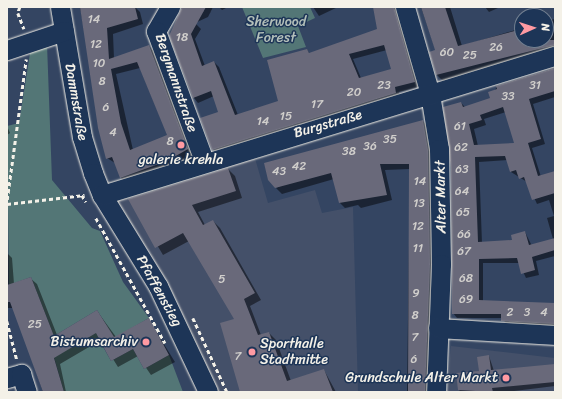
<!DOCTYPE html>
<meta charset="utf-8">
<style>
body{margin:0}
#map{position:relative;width:562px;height:399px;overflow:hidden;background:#344562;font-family:Sriracha,sans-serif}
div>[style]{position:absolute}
.built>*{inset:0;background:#445069}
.green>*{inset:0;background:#537676}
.shadow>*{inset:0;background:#0007}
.building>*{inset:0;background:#69697a}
.path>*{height:2.5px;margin-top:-1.25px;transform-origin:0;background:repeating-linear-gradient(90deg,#f4f1e8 0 4px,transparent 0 7px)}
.roads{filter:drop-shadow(0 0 1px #f4f1e8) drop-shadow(0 0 1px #f4f1e8)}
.minor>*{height:19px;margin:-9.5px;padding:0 9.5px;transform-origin:9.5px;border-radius:9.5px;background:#1d3557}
.dots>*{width:11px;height:11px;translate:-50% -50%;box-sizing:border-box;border:2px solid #1d3557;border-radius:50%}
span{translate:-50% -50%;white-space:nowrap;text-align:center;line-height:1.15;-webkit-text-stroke:3px #1d3557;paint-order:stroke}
.number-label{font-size:12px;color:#d1cfcc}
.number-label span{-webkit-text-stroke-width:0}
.park-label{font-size:14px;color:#b4c0ba}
.street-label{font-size:14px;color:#f4f1e8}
.poi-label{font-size:14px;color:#f4f1e8}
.right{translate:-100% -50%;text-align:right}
.left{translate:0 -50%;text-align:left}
.frame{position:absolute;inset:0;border:8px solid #f4f1e8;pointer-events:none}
.north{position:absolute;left:514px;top:8px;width:40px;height:40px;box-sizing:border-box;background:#1d3557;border:1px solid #738091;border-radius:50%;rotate:87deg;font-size:11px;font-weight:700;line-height:16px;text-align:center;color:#f4f1e8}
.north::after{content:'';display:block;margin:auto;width:14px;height:18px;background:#ff9aa2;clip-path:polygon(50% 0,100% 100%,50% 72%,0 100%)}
</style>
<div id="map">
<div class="built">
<div style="clip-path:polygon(252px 148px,268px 203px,315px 190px,322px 213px,353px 207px,358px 392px,202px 392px,106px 196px)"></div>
<div style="clip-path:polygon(451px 346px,555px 358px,555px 392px,447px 392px)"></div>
</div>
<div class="green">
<div style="clip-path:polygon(242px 7px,310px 7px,315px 18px,298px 26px,306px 47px,263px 58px)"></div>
<div style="clip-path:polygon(47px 44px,52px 180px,92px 228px,100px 231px,123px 282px,149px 318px,102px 345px,111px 361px,133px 349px,144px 369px,169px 355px,183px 392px,64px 392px,54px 357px,107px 326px,97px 310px,54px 336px,31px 277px,9px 285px,7px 126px,19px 123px,31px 47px)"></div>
</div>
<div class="shadow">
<div style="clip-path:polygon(evenodd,80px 7px,135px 7px,140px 12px,143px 24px,113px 34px,114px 58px,149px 46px,155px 52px,193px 155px,173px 167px,126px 183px,121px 178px,115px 163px,107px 158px,80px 7px,140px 68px,168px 136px,133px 150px,116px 74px,140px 68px)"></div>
<div style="clip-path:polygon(evenodd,184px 7px,213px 7px,208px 17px,195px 23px,201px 29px,195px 39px,205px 66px,214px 62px,219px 67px,238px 115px,279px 102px,307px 50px,310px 54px,378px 30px,374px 8px,370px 7px,397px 7px,419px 87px,399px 92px,400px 98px,217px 154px,213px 149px,220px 112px,214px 96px,198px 103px,194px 98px,171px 36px,184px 7px,387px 50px,392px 70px,361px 78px,353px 59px,387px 50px)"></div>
<div style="clip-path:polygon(219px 7px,228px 7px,222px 10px)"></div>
<div style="clip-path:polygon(313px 7px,338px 7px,319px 16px)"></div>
<div style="clip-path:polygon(421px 7px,450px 7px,462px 46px,522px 28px,522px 40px,546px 40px,546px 21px,555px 19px,555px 52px,443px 81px,437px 75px,431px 53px,436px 51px)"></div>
<div style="clip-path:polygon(485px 7px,497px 7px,498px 8px,489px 12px)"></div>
<div style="clip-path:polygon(evenodd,555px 68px,555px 97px,533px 104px,545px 144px,532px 148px,541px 177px,555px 172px,555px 256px,536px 261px,539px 275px,526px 278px,519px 263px,483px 263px,483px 301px,555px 304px,555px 330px,507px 325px,502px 318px,457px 318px,453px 313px,461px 103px,465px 107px,491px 99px,497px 86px,555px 68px,506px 112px,515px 144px,478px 146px,474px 129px,486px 125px,484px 119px,506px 112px,555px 68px,508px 160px,511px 172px,527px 182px,537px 204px,549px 200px,554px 216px,547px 218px,553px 239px,532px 246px,525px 232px,513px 241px,482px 243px,479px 162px,508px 160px)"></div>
<div style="clip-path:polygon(423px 121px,428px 127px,433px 156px,430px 392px,407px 392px,410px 169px,385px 170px,392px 200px,361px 208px,358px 205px,345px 208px,340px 203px,334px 179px,282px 194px,276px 188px)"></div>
<div style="clip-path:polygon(7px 126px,10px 133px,7px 135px)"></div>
<div style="clip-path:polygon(228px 169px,235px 176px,242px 198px,198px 212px,205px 225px,213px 221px,220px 228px,261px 300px,250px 306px,261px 335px,269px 333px,276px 340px,291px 381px,324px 370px,336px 392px,241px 392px,235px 319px,189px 241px,163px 255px,130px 199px)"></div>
<div style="clip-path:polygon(7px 253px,12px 258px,14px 284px,30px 278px,37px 284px,57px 335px,97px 311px,116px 337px,149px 320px,175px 362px,151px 375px,138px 356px,118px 367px,101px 340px,60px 364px,66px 392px,43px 392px,14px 308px,7px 308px)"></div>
<div style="clip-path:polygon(489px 356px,494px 371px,555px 366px,555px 386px,505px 392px,461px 392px,459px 390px,480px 372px)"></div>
</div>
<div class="building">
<div style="clip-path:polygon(evenodd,80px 7px,135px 7px,138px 19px,107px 28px,109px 59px,149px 45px,188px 149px,167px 161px,120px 178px,112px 157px,106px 159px,98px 128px,80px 7px,137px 62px,167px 135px,130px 150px,121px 123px,111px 69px,137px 62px)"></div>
<div style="clip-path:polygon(evenodd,182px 7px,206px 7px,191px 34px,202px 66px,214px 61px,235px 115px,278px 101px,267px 60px,307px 49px,309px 53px,377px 29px,373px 7px,394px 7px,415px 82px,395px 87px,396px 93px,212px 150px,200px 118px,218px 112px,211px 91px,193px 98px,169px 36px,182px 7px,384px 45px,391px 69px,359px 78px,349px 54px,384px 45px)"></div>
<div style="clip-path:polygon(421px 7px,445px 7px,458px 46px,522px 29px,522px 40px,555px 40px,555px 45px,436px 75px,429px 52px,435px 50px)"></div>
<div style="clip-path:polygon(evenodd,555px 68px,555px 91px,529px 99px,541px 139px,528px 143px,538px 176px,555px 171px,555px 193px,532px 200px,524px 177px,519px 179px,516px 170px,510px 172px,505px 156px,475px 157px,478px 242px,512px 240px,511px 235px,525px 231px,529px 245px,555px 238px,555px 250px,532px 257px,535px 270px,521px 274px,517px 258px,479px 259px,479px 300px,555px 303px,555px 324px,501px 321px,501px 314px,452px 314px,451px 168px,443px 107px,461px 102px,463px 107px,490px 98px,488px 92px,497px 89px,496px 86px,555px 68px,503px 107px,514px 143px,474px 145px,469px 124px,482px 120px,480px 115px,503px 107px)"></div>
<div style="clip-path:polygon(423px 120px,428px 150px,430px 264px,425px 392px,408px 392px,409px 164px,380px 164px,387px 195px,339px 203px,331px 173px,275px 188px,268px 180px,264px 163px)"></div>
<div style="clip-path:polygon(228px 168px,236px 191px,192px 205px,203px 225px,213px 220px,255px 293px,244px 299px,258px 335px,269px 332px,287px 381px,324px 369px,333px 392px,240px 392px,220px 323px,234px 319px,183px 233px,155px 248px,128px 199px)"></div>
<div style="clip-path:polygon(31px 277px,54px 336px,97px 310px,114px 337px,149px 318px,169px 355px,144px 369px,133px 349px,111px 361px,96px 333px,54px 358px,64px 392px,43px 392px,10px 302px,7px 302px,7px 285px)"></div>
<div style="clip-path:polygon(489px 355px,491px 370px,555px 364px,555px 382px,492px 388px,493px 392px,458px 390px,456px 373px,479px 371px,477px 357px)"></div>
</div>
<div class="path">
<div style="left:20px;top:7px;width:6px;rotate:108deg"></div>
<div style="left:18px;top:13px;width:17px;rotate:69deg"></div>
<div style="left:82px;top:195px;width:8px;rotate:60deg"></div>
<div style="left:7px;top:200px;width:142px;rotate:-82.3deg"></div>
<div style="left:7px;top:204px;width:78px;rotate:-6.7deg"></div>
<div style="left:96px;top:218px;width:143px;rotate:61.1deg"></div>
<div style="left:193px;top:318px;width:81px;rotate:65.3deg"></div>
<div style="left:7px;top:321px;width:40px;rotate:75.6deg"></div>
</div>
<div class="roads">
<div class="minor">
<div style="left:60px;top:7px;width:132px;rotate:80.4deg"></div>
<div style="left:82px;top:137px;width:38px;rotate:73deg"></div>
<div style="left:93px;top:173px;width:24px;rotate:68deg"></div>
<div style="left:102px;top:195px;width:107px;rotate:58.4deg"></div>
<div style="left:158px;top:286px;width:117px;rotate:64.7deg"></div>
<div style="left:170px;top:7px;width:28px;rotate:120deg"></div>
<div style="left:156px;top:31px;width:139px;rotate:69.7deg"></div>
<div style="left:405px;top:7px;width:91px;rotate:74deg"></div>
<div style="left:430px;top:94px;width:56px;rotate:80.7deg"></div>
<div style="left:439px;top:149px;width:115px;rotate:89deg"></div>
<div style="left:441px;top:264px;width:128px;rotate:92.2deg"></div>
<div style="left:7px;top:50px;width:60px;rotate:-18.4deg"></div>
<div style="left:102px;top:195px;width:474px;rotate:-17.1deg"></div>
<div style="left:438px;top:328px;width:117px;rotate:3.4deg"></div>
<div style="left:7px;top:378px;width:15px;rotate:-16deg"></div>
<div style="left:21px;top:374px;width:19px;rotate:72deg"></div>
</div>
</div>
<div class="dots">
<div style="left:181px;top:145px;background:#ff9aa2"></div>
<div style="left:146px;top:342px;background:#ff9aa2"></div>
<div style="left:252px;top:352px;background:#ff9aa2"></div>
<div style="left:506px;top:378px;background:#ff9aa2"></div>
</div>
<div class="number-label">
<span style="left:94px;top:20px">14</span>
<span style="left:182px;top:38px">18</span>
<span style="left:96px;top:45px">12</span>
<span style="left:496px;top:48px">26</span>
<span style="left:447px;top:53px">60</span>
<span style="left:470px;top:56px">25</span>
<span style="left:99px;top:64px">10</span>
<span style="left:102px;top:82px">8</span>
<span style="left:384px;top:86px">23</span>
<span style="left:535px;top:86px">31</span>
<span style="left:354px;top:93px">20</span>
<span style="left:508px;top:97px">33</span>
<span style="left:317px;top:105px">17</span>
<span style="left:106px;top:108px">6</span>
<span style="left:286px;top:117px">15</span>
<span style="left:263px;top:122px">14</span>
<span style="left:460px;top:127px">61</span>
<span style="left:113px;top:133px">4</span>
<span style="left:390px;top:140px">35</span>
<span style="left:170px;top:142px">8</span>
<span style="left:370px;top:147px">36</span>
<span style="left:461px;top:148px">62</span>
<span style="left:349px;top:152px">38</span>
<span style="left:299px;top:167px">42</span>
<span style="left:462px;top:170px">63</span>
<span style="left:279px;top:172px">43</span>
<span style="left:420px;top:182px">14</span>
<span style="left:462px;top:192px">64</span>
<span style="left:419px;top:204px">13</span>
<span style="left:463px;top:213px">65</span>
<span style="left:418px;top:227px">12</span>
<span style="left:464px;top:235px">66</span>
<span style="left:418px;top:249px">11</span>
<span style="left:464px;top:252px">67</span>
<span style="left:466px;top:279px">68</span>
<span style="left:222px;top:280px">5</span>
<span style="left:416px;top:294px">9</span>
<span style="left:466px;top:300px">69</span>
<span style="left:510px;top:313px">2</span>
<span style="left:527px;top:313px">3</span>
<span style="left:544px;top:313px">4</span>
<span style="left:415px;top:316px">8</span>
<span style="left:35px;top:325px">25</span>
<span style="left:415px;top:338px">7</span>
<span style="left:238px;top:357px">7</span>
<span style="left:414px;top:360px">6</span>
</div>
<div class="park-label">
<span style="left:276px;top:30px">Sherwood<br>Forest</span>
</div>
<div class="street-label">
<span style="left:176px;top:83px;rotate:71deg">Bergmannstraße</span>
<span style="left:76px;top:102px;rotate:80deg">Dammstraße</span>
<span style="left:328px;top:124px;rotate:-16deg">Burgstraße</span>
<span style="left:441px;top:197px;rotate:-91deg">Alter Markt</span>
<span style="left:159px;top:291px;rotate:61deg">Pfaffenstieg</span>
</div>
<div class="poi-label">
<span style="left:181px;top:160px">galerie krehla</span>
<span class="right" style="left:138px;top:342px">Bistumsarchiv</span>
<span class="left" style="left:260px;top:352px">Sporthalle<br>Stadtmitte</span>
<span class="right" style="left:498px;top:378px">Grundschule Alter Markt</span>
</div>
<div class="frame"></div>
<div class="north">N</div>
</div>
